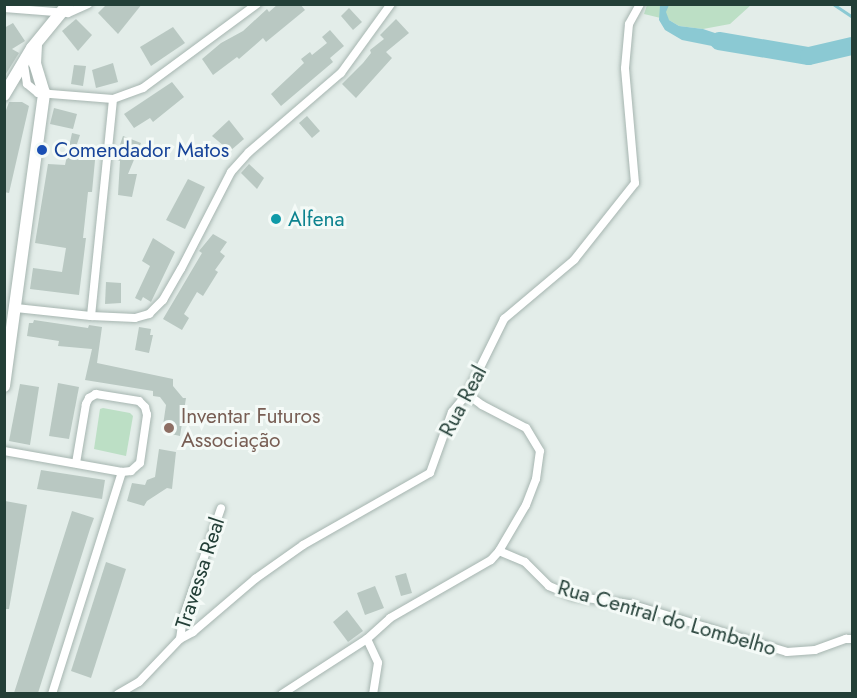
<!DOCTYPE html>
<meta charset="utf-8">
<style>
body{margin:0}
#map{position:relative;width:857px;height:698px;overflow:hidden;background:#e3ede9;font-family:Jost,sans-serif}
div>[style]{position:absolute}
.green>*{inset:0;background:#bcdfc5}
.water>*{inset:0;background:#8bc9d3}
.stream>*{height:3px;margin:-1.5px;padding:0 1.5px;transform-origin:1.5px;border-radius:1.5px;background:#8bc9d3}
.river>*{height:18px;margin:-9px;padding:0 9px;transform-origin:9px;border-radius:9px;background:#8bc9d3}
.building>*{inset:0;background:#b9c8c2}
.roads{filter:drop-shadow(0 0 2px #a6b5b0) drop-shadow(0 0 2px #a6b5b0)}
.street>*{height:8px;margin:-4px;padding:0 4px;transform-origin:4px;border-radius:4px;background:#fff}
.secondary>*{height:12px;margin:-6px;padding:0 6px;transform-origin:6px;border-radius:6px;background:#fff}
.dots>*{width:16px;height:16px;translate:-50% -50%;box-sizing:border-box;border:3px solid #f4faf7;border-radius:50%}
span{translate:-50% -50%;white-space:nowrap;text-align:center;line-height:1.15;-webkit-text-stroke:6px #f4faf7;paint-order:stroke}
.transit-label{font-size:21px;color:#164399}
.left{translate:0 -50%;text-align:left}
.culture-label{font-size:21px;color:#0d838f}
.street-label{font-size:21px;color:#233f37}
.education-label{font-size:21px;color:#785e54}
.frame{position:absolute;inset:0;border:6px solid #233f37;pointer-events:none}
</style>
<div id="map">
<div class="green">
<div style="clip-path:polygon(647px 5px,751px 5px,730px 24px,703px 29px,679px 26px,669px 20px,644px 14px)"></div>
<div style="clip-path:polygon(103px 408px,130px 413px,133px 416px,126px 456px,94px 449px,100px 409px)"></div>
</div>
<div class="water">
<div style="clip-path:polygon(660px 5px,669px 5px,666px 12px,669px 20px,679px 26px,703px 29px,742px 42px,742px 52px,682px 40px,665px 30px,659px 20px)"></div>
</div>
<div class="stream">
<div style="left:833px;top:4px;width:23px;rotate:34deg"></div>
</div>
<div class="river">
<div style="left:719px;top:41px;width:91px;rotate:9.5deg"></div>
<div style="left:809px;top:56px;width:44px;rotate:-13.1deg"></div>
</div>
<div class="building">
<div style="clip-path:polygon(107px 4px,142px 4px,118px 34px,98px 13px)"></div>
<div style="clip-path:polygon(278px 4px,300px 4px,305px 10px,266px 42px,263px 38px,239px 59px,237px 57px,213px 75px,202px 59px,221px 43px,243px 31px,267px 9px,269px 12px)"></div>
<div style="clip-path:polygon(349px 8px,362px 22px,353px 30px,341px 16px)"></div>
<div style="clip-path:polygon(76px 19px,92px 35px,78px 51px,62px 31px)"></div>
<div style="clip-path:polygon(396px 19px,409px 33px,386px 52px,392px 58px,356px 98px,342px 84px,363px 63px,371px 53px,370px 50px,384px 39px,380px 35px)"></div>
<div style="clip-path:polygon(13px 23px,25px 41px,12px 49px,19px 53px,4px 77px,4px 28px)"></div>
<div style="clip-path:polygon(173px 27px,185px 43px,151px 66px,140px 47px)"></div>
<div style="clip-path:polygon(330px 30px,344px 46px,330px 58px,333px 62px,281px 106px,271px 94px,304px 63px,301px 59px,310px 52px,312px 55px,327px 43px,322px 37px)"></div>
<div style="clip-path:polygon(113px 63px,118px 82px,96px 88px,92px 70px)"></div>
<div style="clip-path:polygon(74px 65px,86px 66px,83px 86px,71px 84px)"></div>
<div style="clip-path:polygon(172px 82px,184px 97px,153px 122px,150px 118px,134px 128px,124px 114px)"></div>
<div style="clip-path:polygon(9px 102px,22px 102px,29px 106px,9px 193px,4px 192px,4px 116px)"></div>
<div style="clip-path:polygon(54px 108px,77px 114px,73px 129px,50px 124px)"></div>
<div style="clip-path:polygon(307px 116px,320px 131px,312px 138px,299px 123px)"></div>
<div style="clip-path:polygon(229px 120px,244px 139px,230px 151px,212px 136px)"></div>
<div style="clip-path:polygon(72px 133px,80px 135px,76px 147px,96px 150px,92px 192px,88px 192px,83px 238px,86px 238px,79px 295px,30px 289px,33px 268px,62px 272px,66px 248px,35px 243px,48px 164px,65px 165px)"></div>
<div style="clip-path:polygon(123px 136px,141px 143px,128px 174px,137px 174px,132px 197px,118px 195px,120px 161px,115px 159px)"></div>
<div style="clip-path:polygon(249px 164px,264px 178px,257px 189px,241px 173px)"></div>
<div style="clip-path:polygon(188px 179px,205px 187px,185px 229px,166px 220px)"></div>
<div style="clip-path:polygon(213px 234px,227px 242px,220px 252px,225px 256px,215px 270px,218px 272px,203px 296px,197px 292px,184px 314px,189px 318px,182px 330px,163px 319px,202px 253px,199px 251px)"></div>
<div style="clip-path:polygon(153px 238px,175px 252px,151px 302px,143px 297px,141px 301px,135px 298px,150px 266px,142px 261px)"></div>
<div style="clip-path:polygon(106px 282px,121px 283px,121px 303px,105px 304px)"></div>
<div style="clip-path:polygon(34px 320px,88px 328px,89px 325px,102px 327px,97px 363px,173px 379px,173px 386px,183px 398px,186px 398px,180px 436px,162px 432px,166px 405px,160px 397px,153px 396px,153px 391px,85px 380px,92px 349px,58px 346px,59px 341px,27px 336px,29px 323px,33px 323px)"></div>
<div style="clip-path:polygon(139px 327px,151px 329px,150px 335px,153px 335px,149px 353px,135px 350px)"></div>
<div style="clip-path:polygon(58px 383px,79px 387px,69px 439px,49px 436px)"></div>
<div style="clip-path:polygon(20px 384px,39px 387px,30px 445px,9px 441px)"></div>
<div style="clip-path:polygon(159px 449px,176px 452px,172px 489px,167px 488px,147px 501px,144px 506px,127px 501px,132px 483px,145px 485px,147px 480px,155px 477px)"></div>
<div style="clip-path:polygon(41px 470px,105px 480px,102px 499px,37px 489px)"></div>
<div style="clip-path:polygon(5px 501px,27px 505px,9px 609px,4px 609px)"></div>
<div style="clip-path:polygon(72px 511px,94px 518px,90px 529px,38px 693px,14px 693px)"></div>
<div style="clip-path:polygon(106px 562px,126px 569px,91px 678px,71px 671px)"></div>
<div style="clip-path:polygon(406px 573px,412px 593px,401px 596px,395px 576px)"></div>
<div style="clip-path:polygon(375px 586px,384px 608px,365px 615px,357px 593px)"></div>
<div style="clip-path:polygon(347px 610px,363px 631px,348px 642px,333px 622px)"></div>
</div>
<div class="roads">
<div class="street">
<div style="left:4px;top:8px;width:64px;rotate:4.5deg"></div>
<div style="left:68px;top:13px;width:22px;rotate:-24deg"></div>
<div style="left:24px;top:65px;width:19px;rotate:81deg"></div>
<div style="left:27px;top:84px;width:14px;rotate:39deg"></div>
<div style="left:38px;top:93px;width:75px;rotate:4.6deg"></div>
<div style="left:113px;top:99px;width:32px;rotate:-20deg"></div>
<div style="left:143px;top:88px;width:142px;rotate:-36.4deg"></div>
<div style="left:16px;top:308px;width:75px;rotate:6.1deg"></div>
<div style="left:91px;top:316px;width:44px;rotate:2.6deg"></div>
<div style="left:135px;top:318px;width:15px;rotate:-16deg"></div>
<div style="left:149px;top:314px;width:20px;rotate:-45deg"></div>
<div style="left:163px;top:300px;width:36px;rotate:-60deg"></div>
<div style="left:181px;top:269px;width:109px;rotate:-62.7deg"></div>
<div style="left:231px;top:172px;width:27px;rotate:-48deg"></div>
<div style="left:249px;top:152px;width:121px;rotate:-40.7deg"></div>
<div style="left:341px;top:73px;width:85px;rotate:-54.1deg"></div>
<div style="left:91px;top:316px;width:218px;rotate:-84.2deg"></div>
<div style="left:4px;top:451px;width:120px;rotate:10.1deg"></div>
<div style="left:122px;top:472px;width:9px;rotate:-6deg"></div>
<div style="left:131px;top:471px;width:12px;rotate:-42deg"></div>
<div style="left:140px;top:463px;width:49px;rotate:-81.7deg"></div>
<div style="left:147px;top:415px;width:8px;rotate:-104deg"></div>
<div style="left:145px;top:407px;width:8px;rotate:-135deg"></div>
<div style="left:139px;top:401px;width:44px;rotate:-170.8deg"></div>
<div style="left:96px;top:394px;width:8px;rotate:150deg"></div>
<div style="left:89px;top:398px;width:7px;rotate:117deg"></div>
<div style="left:86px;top:404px;width:60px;rotate:99.6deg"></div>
<div style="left:499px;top:551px;width:28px;rotate:23deg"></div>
<div style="left:525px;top:562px;width:34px;rotate:45deg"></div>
<div style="left:549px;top:586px;width:25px;rotate:23deg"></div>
<div style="left:572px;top:596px;width:59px;rotate:7.9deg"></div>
<div style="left:630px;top:604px;width:164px;rotate:17deg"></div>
<div style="left:787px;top:652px;width:28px;rotate:-4deg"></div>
<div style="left:815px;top:650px;width:33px;rotate:-20deg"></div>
<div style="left:846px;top:639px;width:6px"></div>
<div style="left:180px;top:639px;width:21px;rotate:-82deg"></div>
<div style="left:183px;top:618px;width:116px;rotate:-70.9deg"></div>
<div style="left:367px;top:639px;width:26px;rotate:65deg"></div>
<div style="left:378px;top:663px;width:31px;rotate:99deg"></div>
<div style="left:52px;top:694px;width:233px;rotate:-72.5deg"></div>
<div style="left:118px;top:694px;width:24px;rotate:-30deg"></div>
<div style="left:139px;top:682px;width:59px;rotate:-46.4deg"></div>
<div style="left:180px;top:639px;width:15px;rotate:-28deg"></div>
<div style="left:193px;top:632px;width:82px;rotate:-40.5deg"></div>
<div style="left:255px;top:579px;width:59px;rotate:-35.3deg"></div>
<div style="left:303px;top:545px;width:146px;rotate:-29.6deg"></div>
<div style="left:430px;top:473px;width:65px;rotate:-70.2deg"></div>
<div style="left:452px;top:412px;width:23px;rotate:-50deg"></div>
<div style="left:467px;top:394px;width:84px;rotate:-63.7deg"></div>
<div style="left:504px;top:319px;width:92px;rotate:-40.1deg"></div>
<div style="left:574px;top:260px;width:98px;rotate:-51.6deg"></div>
<div style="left:635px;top:183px;width:115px;rotate:-95deg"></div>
<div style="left:625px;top:68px;width:44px;rotate:-84.8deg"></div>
<div style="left:629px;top:24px;width:23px;rotate:-61deg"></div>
<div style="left:282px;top:694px;width:101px;rotate:-32.9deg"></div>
<div style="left:367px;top:639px;width:31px;rotate:-42deg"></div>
<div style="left:390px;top:618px;width:116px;rotate:-29.9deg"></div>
<div style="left:491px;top:560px;width:12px;rotate:-48deg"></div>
<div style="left:499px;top:551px;width:53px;rotate:-59.6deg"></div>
<div style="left:526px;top:505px;width:28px;rotate:-69deg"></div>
<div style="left:536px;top:479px;width:28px;rotate:-82deg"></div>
<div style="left:540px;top:451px;width:27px;rotate:-121deg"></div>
<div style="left:526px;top:428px;width:50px;rotate:-152.4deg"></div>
<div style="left:482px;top:405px;width:19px;rotate:-144deg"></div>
</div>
<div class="secondary">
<div style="left:4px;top:95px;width:55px;rotate:-59.2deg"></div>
<div style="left:32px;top:48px;width:57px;rotate:-50.7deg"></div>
<div style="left:4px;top:386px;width:296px;rotate:-82.2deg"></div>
<div style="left:44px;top:93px;width:30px;rotate:-107deg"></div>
<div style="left:35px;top:64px;width:19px;rotate:-87deg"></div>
</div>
</div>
<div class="dots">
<div style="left:42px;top:150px;background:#1a4fb4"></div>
<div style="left:276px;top:219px;background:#0f9aa8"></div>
<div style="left:169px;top:428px;background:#8d6e63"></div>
</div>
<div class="transit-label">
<span class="left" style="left:54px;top:150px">Comendador Matos</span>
</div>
<div class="culture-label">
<span class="left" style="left:288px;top:219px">Alfena</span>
</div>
<div class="street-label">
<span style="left:463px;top:401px;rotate:-62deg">Rua Real</span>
<span style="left:200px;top:573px;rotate:-72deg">Travessa Real</span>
<span style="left:667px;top:618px;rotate:16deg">Rua Central do Lombelho</span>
</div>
<div class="education-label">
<span class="left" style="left:181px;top:428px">Inventar Futuros<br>Associação</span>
</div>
<div class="frame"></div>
</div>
